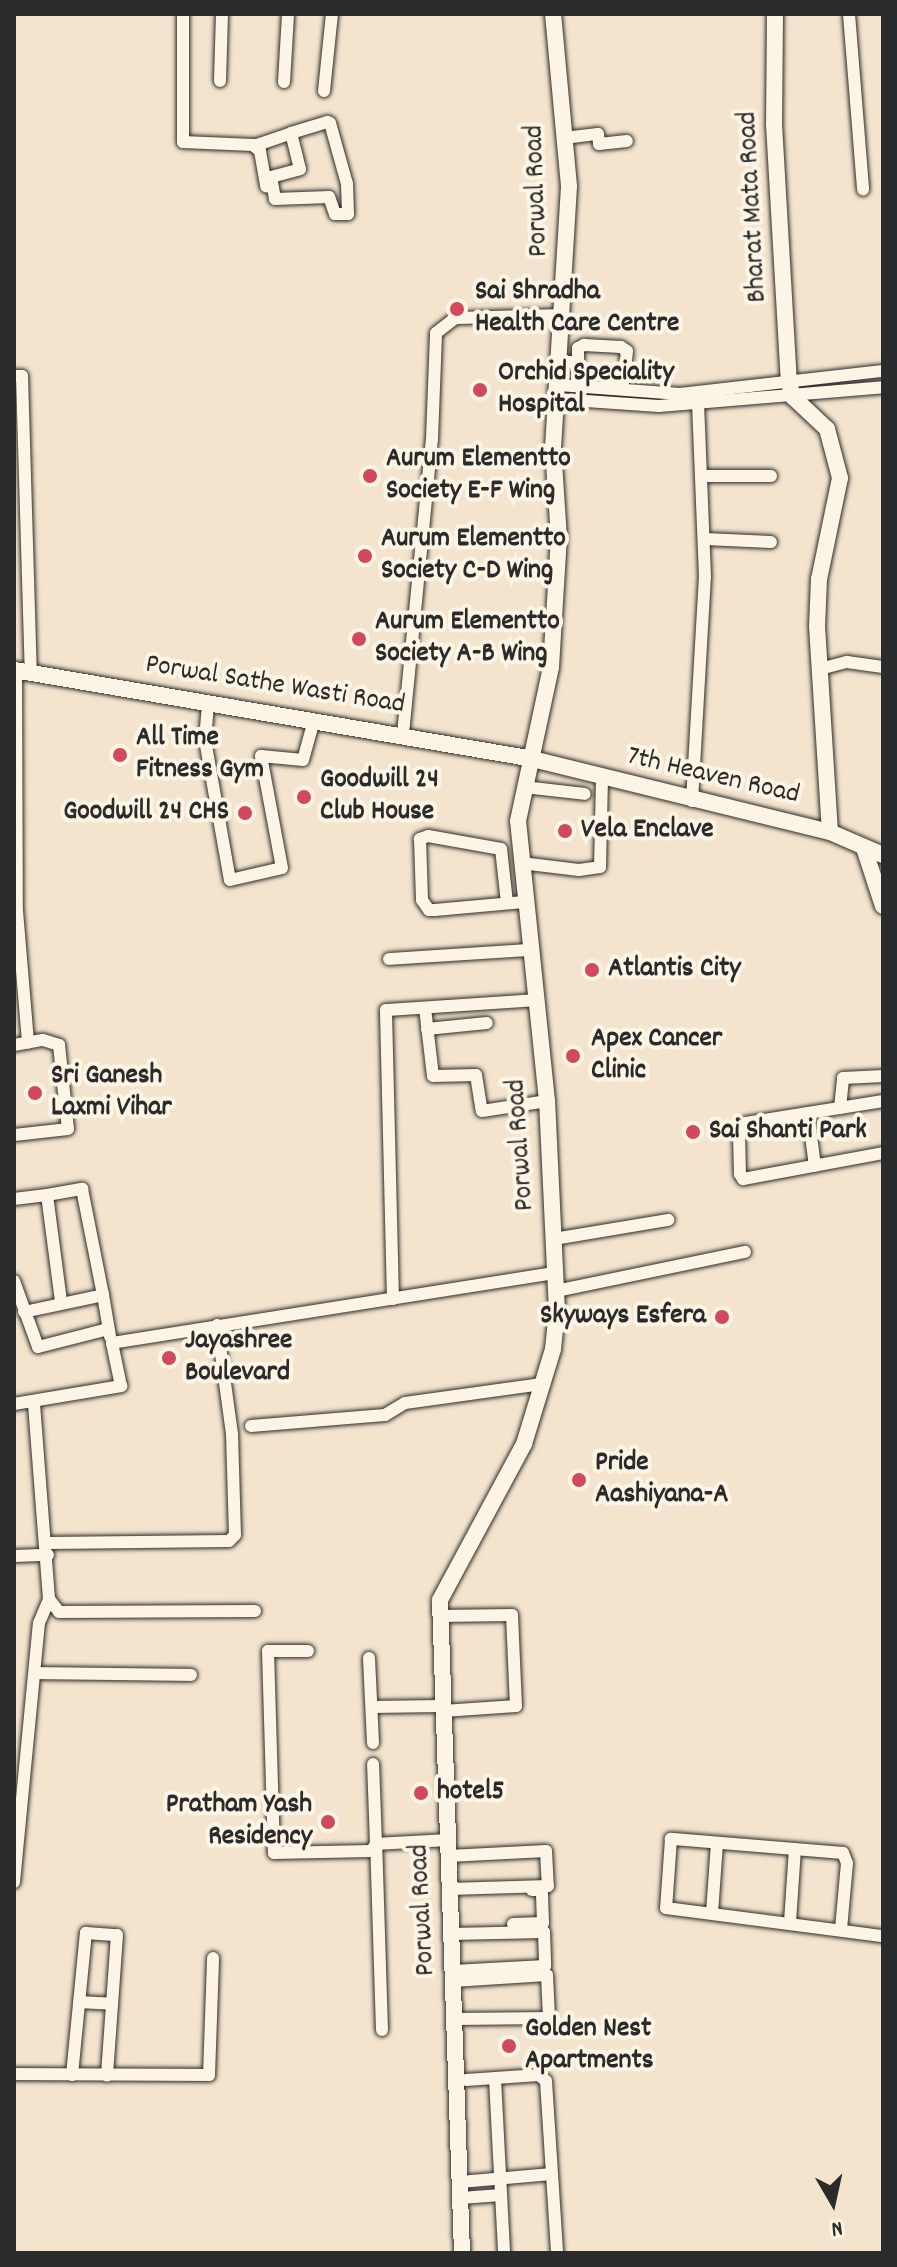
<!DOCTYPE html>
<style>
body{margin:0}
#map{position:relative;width:897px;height:2267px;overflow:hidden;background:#f4e4cd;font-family:Dekko,sans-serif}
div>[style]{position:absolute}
.roads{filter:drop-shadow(0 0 2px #2b2b2b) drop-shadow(0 0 2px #2b2b2b)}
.minor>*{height:12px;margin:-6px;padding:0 6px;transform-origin:6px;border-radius:6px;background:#fcf5e5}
.tertiary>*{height:16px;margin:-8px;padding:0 8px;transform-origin:8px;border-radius:8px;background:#fcf5e5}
.dots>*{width:22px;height:22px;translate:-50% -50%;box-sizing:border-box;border:4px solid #fcf5e5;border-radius:50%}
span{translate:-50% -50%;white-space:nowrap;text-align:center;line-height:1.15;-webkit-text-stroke:8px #fcf5e5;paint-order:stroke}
.street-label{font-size:28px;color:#2b2b2b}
.poi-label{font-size:28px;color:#2b2b2b;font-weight:700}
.left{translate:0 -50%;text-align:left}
.right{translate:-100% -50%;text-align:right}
.frame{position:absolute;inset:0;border:16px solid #2b2b2b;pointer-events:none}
.north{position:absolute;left:793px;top:2163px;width:80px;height:80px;-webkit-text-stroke:6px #fcf5e5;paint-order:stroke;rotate:171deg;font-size:22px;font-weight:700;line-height:32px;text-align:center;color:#2b2b2b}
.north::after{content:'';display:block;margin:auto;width:28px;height:36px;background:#2b2b2b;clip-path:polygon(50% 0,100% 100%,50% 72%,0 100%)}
</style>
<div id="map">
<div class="roads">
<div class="minor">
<div style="left:183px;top:14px;width:128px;rotate:90deg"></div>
<div style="left:183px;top:142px;width:70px;rotate:2.5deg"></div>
<div style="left:253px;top:145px;width:9px;rotate:41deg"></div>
<div style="left:260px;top:151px;width:36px;rotate:80deg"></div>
<div style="left:849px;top:14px;width:176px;rotate:85.4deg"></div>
<div style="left:220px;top:81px;width:67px;rotate:-88.3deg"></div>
<div style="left:284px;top:82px;width:68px;rotate:-86.6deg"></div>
<div style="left:324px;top:91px;width:77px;rotate:-84.1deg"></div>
<div style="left:564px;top:138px;width:34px;rotate:-7deg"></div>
<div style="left:598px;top:134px;width:10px;rotate:84deg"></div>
<div style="left:599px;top:144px;width:28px;rotate:-6deg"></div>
<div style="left:254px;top:146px;width:39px;rotate:-19deg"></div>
<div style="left:291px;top:133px;width:38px;rotate:-17deg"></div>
<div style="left:327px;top:122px;width:3px;rotate:18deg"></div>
<div style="left:330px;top:123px;width:63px;rotate:74.4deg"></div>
<div style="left:347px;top:184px;width:30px;rotate:88deg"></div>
<div style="left:348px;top:214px;width:13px;rotate:180deg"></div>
<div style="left:335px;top:214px;width:18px;rotate:-109deg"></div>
<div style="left:329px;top:197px;width:54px;rotate:177.9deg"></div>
<div style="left:275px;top:199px;width:22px;rotate:-100deg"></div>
<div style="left:271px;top:177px;width:30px;rotate:-15deg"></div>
<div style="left:300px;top:169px;width:37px;rotate:-104deg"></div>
<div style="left:562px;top:362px;width:16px"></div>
<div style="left:578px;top:362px;width:14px;rotate:-90deg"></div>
<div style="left:578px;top:348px;width:7px;rotate:-27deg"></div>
<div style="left:584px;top:345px;width:37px;rotate:3deg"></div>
<div style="left:621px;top:347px;width:7px;rotate:34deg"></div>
<div style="left:627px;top:351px;width:29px;rotate:96deg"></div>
<div style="left:624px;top:380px;width:14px;rotate:168deg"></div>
<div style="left:578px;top:362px;width:16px;rotate:94deg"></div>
<div style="left:577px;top:378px;width:16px;rotate:15deg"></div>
<div style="left:14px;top:376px;width:8px"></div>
<div style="left:22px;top:376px;width:295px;rotate:88.3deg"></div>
<div style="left:559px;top:385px;width:121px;rotate:4.3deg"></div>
<div style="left:680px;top:394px;width:204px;rotate:-6.5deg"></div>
<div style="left:557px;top:399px;width:102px;rotate:3.9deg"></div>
<div style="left:659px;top:406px;width:225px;rotate:-4.8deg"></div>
<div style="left:704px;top:476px;width:67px"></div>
<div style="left:705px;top:539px;width:66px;rotate:2.6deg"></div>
<div style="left:820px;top:669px;width:28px;rotate:-15deg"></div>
<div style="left:847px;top:662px;width:36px;rotate:8deg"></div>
<div style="left:16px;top:670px;width:241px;rotate:89.8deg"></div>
<div style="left:17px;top:911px;width:132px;rotate:85.2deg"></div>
<div style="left:208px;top:705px;width:35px;rotate:95deg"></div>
<div style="left:205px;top:740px;width:142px;rotate:79.9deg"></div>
<div style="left:230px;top:880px;width:53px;rotate:-13deg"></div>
<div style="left:282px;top:868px;width:114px;rotate:-100.6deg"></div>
<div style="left:261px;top:756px;width:42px;rotate:5.4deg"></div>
<div style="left:303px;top:760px;width:41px;rotate:-74.6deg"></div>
<div style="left:403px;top:734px;width:296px;rotate:-84.4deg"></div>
<div style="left:432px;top:439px;width:106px;rotate:-87.8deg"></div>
<div style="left:436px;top:333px;width:24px;rotate:-38deg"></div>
<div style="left:455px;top:318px;width:109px;rotate:-1.6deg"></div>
<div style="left:524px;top:787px;width:61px;rotate:6.5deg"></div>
<div style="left:692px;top:801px;width:224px;rotate:-86.7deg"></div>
<div style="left:705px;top:577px;width:173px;rotate:-92.3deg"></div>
<div style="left:521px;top:863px;width:58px;rotate:6.9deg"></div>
<div style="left:579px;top:870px;width:21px;rotate:-8deg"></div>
<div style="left:600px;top:867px;width:89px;rotate:-88.7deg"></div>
<div style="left:507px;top:903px;width:54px;rotate:-96.3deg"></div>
<div style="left:501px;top:849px;width:74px;rotate:-169.9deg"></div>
<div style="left:428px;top:836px;width:9px;rotate:159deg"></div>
<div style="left:420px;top:839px;width:61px;rotate:88.1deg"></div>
<div style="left:422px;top:900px;width:12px;rotate:55deg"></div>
<div style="left:429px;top:910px;width:6px"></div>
<div style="left:435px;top:910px;width:89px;rotate:-5.1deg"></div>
<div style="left:389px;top:959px;width:141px;rotate:-3.7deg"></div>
<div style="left:425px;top:1008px;width:68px;rotate:83.3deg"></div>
<div style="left:433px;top:1076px;width:43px;rotate:-1.3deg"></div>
<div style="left:476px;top:1075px;width:36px;rotate:81deg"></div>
<div style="left:482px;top:1111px;width:66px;rotate:-8.7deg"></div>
<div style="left:427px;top:1029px;width:60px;rotate:-5.7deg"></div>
<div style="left:14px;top:1045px;width:29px;rotate:-10deg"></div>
<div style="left:43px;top:1040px;width:17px;rotate:17deg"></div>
<div style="left:59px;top:1045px;width:84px;rotate:83.9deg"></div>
<div style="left:68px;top:1129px;width:54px;rotate:173.7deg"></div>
<div style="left:883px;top:1101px;width:139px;rotate:170.9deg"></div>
<div style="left:746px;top:1123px;width:13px;rotate:122deg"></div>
<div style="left:739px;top:1134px;width:40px;rotate:88.6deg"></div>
<div style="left:740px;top:1174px;width:6px;rotate:59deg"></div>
<div style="left:743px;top:1179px;width:142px;rotate:-10.5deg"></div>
<div style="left:840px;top:1108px;width:30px;rotate:-84deg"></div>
<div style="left:843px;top:1078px;width:40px;rotate:-2.9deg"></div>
<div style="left:808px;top:1113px;width:53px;rotate:82.5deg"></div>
<div style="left:47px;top:1195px;width:36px;rotate:-10deg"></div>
<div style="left:82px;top:1189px;width:108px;rotate:78.8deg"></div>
<div style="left:14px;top:1199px;width:33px;rotate:-7deg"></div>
<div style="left:47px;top:1195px;width:108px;rotate:82.5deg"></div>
<div style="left:554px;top:1239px;width:116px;rotate:-9.5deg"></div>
<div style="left:14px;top:1281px;width:70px;rotate:70deg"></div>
<div style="left:38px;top:1347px;width:72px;rotate:-14.4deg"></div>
<div style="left:556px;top:1291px;width:193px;rotate:-11.7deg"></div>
<div style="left:393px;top:1299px;width:289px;rotate:-91.4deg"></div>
<div style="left:386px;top:1010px;width:150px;rotate:-3.8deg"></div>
<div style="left:24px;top:1312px;width:81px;rotate:-12.1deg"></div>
<div style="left:103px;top:1295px;width:42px;rotate:80.3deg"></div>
<div style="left:14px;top:1404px;width:109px;rotate:-9.5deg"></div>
<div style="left:121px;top:1386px;width:44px;rotate:-101.8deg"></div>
<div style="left:112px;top:1343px;width:448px;rotate:-9deg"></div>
<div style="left:251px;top:1426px;width:134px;rotate:-4.7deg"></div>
<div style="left:385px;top:1415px;width:23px;rotate:-31deg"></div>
<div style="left:405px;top:1403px;width:138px;rotate:-7.9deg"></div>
<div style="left:47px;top:1543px;width:182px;rotate:-0.6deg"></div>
<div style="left:229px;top:1541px;width:8px;rotate:-45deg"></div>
<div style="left:235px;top:1535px;width:101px;rotate:-91.7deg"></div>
<div style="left:232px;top:1434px;width:110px;rotate:-97.8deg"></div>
<div style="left:14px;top:1556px;width:34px;rotate:-2deg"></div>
<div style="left:49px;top:1599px;width:16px;rotate:52deg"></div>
<div style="left:59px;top:1612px;width:196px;rotate:-0.3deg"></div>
<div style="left:439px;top:1616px;width:73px;rotate:-0.8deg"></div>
<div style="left:512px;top:1615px;width:91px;rotate:87.5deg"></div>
<div style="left:516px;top:1706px;width:73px;rotate:176.1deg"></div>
<div style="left:308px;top:1651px;width:40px;rotate:180deg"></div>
<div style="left:268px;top:1651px;width:202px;rotate:88.3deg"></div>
<div style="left:274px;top:1853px;width:97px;rotate:-1.2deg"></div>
<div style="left:371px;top:1851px;width:9px;rotate:-54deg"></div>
<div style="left:376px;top:1844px;width:80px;rotate:-92.1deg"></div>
<div style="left:369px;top:1658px;width:85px;rotate:87.3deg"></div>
<div style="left:37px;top:1673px;width:154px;rotate:0.7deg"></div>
<div style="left:372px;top:1707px;width:70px;rotate:-0.8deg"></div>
<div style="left:448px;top:1856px;width:98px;rotate:-2.9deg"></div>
<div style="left:546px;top:1851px;width:35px;rotate:87deg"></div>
<div style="left:548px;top:1886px;width:99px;rotate:178.3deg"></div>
<div style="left:14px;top:1882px;width:260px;rotate:-84.5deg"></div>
<div style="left:39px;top:1623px;width:26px;rotate:-67deg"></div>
<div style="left:49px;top:1599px;width:198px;rotate:-94.4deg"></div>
<div style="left:712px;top:1913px;width:70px;rotate:-85.9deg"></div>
<div style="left:790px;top:1922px;width:73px;rotate:-86.1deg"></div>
<div style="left:513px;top:1924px;width:30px;rotate:-2deg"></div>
<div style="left:543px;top:1923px;width:33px;rotate:-92deg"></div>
<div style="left:542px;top:1890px;width:10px;rotate:180deg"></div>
<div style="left:841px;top:1929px;width:66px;rotate:-84.8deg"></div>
<div style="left:847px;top:1863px;width:11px;rotate:-112deg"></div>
<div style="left:843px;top:1853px;width:173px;rotate:-175.3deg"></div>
<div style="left:671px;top:1839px;width:69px;rotate:94.1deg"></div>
<div style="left:666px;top:1908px;width:219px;rotate:7.4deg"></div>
<div style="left:451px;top:1934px;width:93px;rotate:-1.2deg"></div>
<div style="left:544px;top:1932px;width:34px;rotate:88deg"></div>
<div style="left:545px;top:1966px;width:92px;rotate:176.9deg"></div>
<div style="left:453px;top:1981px;width:94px;rotate:-3.7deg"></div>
<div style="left:547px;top:1975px;width:43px;rotate:87.3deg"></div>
<div style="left:549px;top:2018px;width:94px;rotate:179.4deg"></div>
<div style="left:79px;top:2002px;width:33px;rotate:3deg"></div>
<div style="left:382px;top:2030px;width:186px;rotate:-91.8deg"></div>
<div style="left:376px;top:1844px;width:71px;rotate:-3.2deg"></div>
<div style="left:14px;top:2074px;width:195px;rotate:0.3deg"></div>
<div style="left:209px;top:2075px;width:117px;rotate:-88deg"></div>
<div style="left:72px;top:2075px;width:143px;rotate:-84.4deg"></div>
<div style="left:86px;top:1933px;width:31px;rotate:4deg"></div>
<div style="left:117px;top:1935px;width:141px;rotate:94.1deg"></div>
<div style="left:495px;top:2079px;width:174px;rotate:87deg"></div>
<div style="left:466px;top:2080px;width:73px;rotate:-3.9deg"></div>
<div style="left:539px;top:2075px;width:9px;rotate:41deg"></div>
<div style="left:546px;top:2081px;width:172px;rotate:86.3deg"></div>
<div style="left:460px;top:2182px;width:92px;rotate:-5deg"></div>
<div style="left:461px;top:2198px;width:40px;rotate:-4.3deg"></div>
</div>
<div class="tertiary">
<div style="left:775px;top:14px;width:110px;rotate:90.5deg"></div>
<div style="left:774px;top:124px;width:259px;rotate:86.7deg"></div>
<div style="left:789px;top:383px;width:15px;rotate:74deg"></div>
<div style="left:793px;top:397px;width:47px;rotate:43.3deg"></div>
<div style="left:827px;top:429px;width:51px;rotate:75.1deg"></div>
<div style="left:840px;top:478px;width:103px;rotate:101.7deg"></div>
<div style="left:819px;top:579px;width:47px;rotate:92.4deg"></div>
<div style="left:817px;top:626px;width:206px;rotate:86.4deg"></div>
<div style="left:14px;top:670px;width:521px;rotate:9.72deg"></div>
<div style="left:528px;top:758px;width:311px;rotate:13.8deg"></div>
<div style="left:830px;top:832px;width:58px;rotate:23.5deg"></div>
<div style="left:864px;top:848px;width:61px;rotate:71.9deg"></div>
<div style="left:462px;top:2253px;width:653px;rotate:-91.93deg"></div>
<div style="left:440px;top:1600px;width:177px;rotate:-61.7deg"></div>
<div style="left:524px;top:1444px;width:99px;rotate:-73deg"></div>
<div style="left:553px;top:1349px;width:37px;rotate:-84deg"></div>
<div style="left:557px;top:1312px;width:211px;rotate:-92.7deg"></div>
<div style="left:547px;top:1101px;width:281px;rotate:-95.9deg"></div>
<div style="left:518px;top:821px;width:157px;rotate:-77.9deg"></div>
<div style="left:551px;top:667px;width:129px;rotate:-86.5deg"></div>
<div style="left:559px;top:538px;width:90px;rotate:-93.8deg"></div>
<div style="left:553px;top:448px;width:262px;rotate:-86.5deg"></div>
<div style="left:569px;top:186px;width:173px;rotate:-95.3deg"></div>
</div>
</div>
<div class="dots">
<div style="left:457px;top:309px;background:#d1495b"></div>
<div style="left:480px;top:390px;background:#d1495b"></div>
<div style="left:370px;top:476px;background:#d1495b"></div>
<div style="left:365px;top:556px;background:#d1495b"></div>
<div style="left:359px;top:639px;background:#d1495b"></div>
<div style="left:120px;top:755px;background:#d1495b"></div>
<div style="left:304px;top:797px;background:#d1495b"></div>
<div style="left:245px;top:813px;background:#d1495b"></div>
<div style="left:565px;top:831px;background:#d1495b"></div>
<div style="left:592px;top:970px;background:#d1495b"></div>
<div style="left:573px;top:1056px;background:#d1495b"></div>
<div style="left:35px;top:1093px;background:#d1495b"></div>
<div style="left:693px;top:1132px;background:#d1495b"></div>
<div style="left:722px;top:1317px;background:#d1495b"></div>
<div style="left:169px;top:1358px;background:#d1495b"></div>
<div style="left:579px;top:1480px;background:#d1495b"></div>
<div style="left:421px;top:1793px;background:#d1495b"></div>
<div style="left:328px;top:1822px;background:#d1495b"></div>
<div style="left:509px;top:2046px;background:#d1495b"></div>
</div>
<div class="street-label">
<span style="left:538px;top:191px;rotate:-92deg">Porwal Road</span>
<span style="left:754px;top:207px;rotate:-93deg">Bharat Mata Road</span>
<span style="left:275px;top:686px;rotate:9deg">Porwal Sathe Wasti Road</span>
<span style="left:713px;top:777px;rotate:13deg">7th Heaven Road</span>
<span style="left:522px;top:1145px;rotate:-94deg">Porwal Road</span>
<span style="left:424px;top:1910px;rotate:-93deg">Porwal Road</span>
</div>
<div class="poi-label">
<span class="left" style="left:475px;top:309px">Sai Shradha<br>Health Care Centre</span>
<span class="left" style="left:498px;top:390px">Orchid Speciality<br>Hospital</span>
<span class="left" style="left:386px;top:476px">Aurum Elementto<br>Society E-F Wing</span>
<span class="left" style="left:381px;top:556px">Aurum Elementto<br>Society C-D Wing</span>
<span class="left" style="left:375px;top:639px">Aurum Elementto<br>Society A-B Wing</span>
<span class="left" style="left:136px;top:755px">All Time<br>Fitness Gym</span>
<span class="left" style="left:320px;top:797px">Goodwill 24<br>Club House</span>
<span class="right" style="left:229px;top:813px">Goodwill 24 CHS</span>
<span class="left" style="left:581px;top:831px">Vela Enclave</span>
<span class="left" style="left:608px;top:970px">Atlantis City</span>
<span class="left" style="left:591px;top:1056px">Apex Cancer<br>Clinic</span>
<span class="left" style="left:51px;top:1093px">Sri Ganesh<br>Laxmi Vihar</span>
<span class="left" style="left:709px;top:1132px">Sai Shanti Park</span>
<span class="right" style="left:706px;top:1317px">Skyways Esfera</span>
<span class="left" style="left:185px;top:1358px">Jayashree<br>Boulevard</span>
<span class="left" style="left:595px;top:1480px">Pride<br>Aashiyana-A</span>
<span class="left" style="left:437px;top:1793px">hotel5</span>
<span class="right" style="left:312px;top:1822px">Pratham Yash<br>Residency</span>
<span class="left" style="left:525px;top:2046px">Golden Nest<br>Apartments</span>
</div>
<div class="frame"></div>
<div class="north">N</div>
</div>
